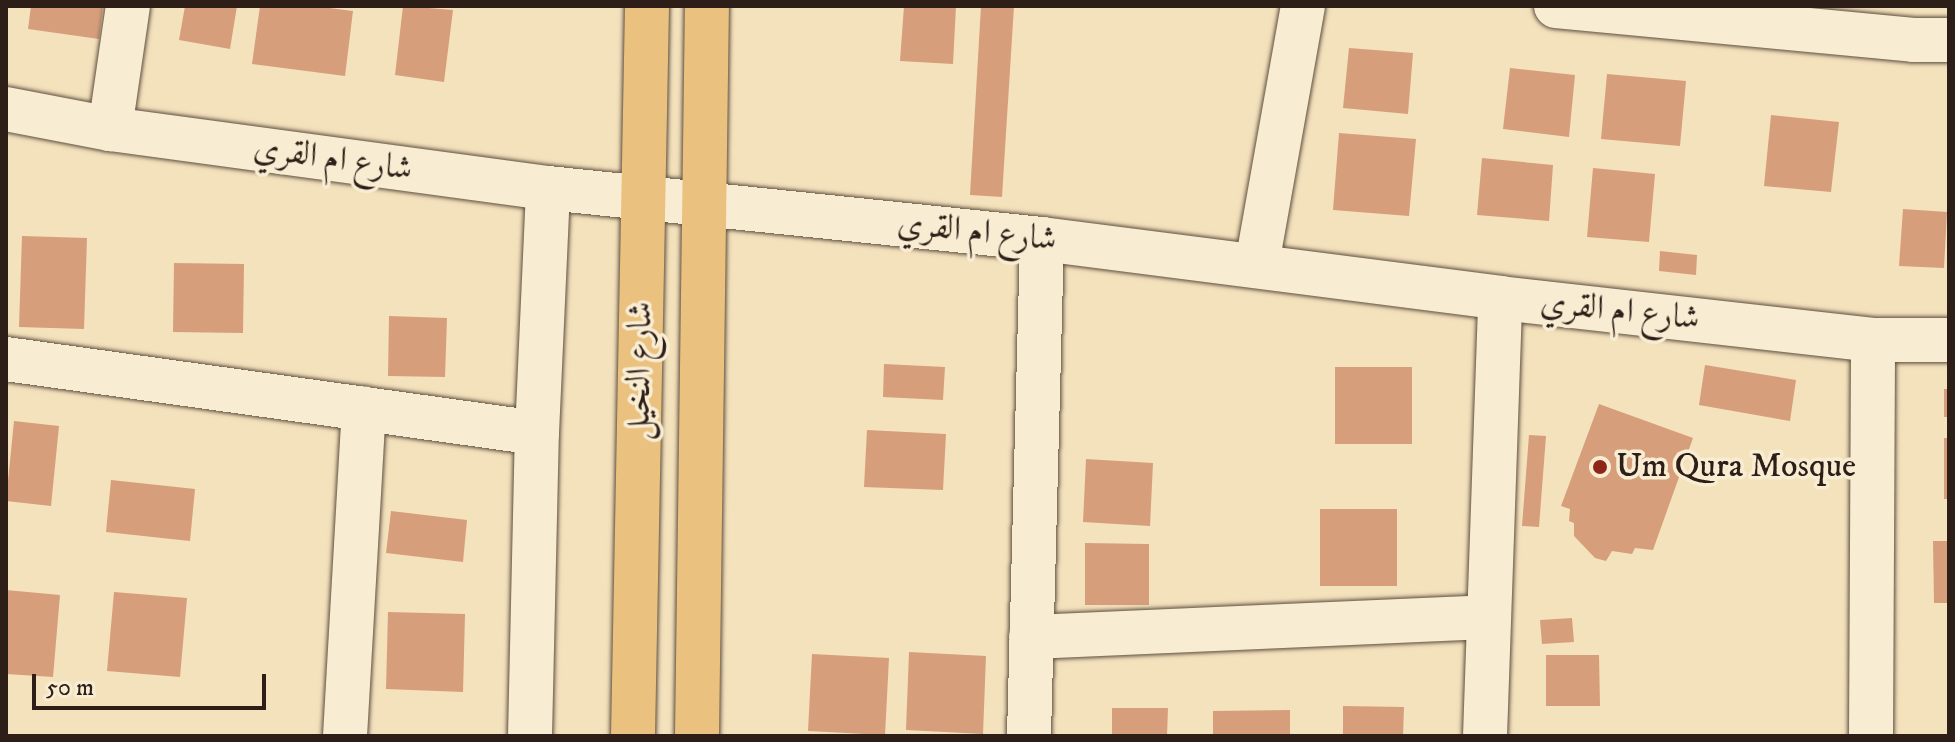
<!DOCTYPE html>
<meta charset="utf-8">
<style>
body{margin:0}
#map{position:relative;width:1955px;height:742px;overflow:hidden;background:#f4e2bc;font-family:"IM FELL DW Pica",Amiri,serif}
div>[style]{position:absolute}
.building>*{inset:0;background:#d79e7c}
.roads{filter:drop-shadow(0 0 2px #5f4f40) drop-shadow(0 0 2px #5f4f40)}
.minor>*{height:44px;margin:-22px;padding:0 22px;transform-origin:22px;border-radius:22px;background:#f8ecd3}
.major>*{height:44px;margin:-22px;padding:0 22px;transform-origin:22px;border-radius:22px;background:#eac17e}
.dots>*{width:22px;height:22px;translate:-50% -50%;box-sizing:border-box;border:4px solid #f8ecd3;border-radius:50%}
span{translate:-50% -50%;white-space:nowrap;text-align:center;line-height:1.15;-webkit-text-stroke:7px #f8ecd3;paint-order:stroke}
.street-label{font-size:34px;color:#2d1e17}
.poi-label{font-size:34px;color:#2d1e17}
.left{translate:0 -50%;text-align:left}
.frame{position:absolute;inset:0;border:8px solid #2d1e17;pointer-events:none}
.scale{position:absolute;left:32px;top:674px;width:234px;height:36px;box-sizing:border-box;border:4px solid #2d1e17;border-top:0;padding-left:10px;font-size:24px;line-height:28px;white-space:nowrap;color:#2d1e17;-webkit-text-stroke:6px #f8ecd3;paint-order:stroke}
</style>
<div id="map">
<div class="building">
<div style="clip-path:polygon(31px 6px,103px 6px,99px 39px,28px 29px)"></div>
<div style="clip-path:polygon(185px 6px,237px 6px,230px 49px,179px 40px)"></div>
<div style="clip-path:polygon(260px 6px,314px 6px,353px 11px,345px 76px,252px 64px)"></div>
<div style="clip-path:polygon(403px 6px,453px 10px,444px 82px,395px 75px)"></div>
<div style="clip-path:polygon(904px 6px,956px 6px,953px 64px,900px 61px)"></div>
<div style="clip-path:polygon(981px 6px,1014px 6px,1002px 197px,970px 195px)"></div>
<div style="clip-path:polygon(1349px 48px,1413px 53px,1408px 114px,1343px 108px)"></div>
<div style="clip-path:polygon(1510px 68px,1575px 75px,1569px 137px,1503px 129px)"></div>
<div style="clip-path:polygon(1607px 74px,1686px 81px,1680px 146px,1601px 139px)"></div>
<div style="clip-path:polygon(1771px 115px,1839px 122px,1831px 192px,1764px 186px)"></div>
<div style="clip-path:polygon(1339px 133px,1416px 139px,1409px 216px,1333px 210px)"></div>
<div style="clip-path:polygon(1482px 158px,1553px 165px,1549px 221px,1477px 215px)"></div>
<div style="clip-path:polygon(1593px 168px,1655px 174px,1649px 242px,1587px 237px)"></div>
<div style="clip-path:polygon(1903px 209px,1947px 212px,1944px 268px,1899px 266px)"></div>
<div style="clip-path:polygon(22px 236px,87px 238px,84px 329px,19px 327px)"></div>
<div style="clip-path:polygon(1660px 251px,1697px 255px,1696px 275px,1659px 271px)"></div>
<div style="clip-path:polygon(174px 263px,244px 264px,243px 333px,173px 332px)"></div>
<div style="clip-path:polygon(389px 316px,447px 318px,445px 377px,388px 376px)"></div>
<div style="clip-path:polygon(884px 364px,945px 367px,943px 400px,883px 397px)"></div>
<div style="clip-path:polygon(1705px 365px,1796px 380px,1790px 421px,1699px 405px)"></div>
<div style="clip-path:polygon(1335px 367px,1412px 367px,1412px 444px,1335px 444px)"></div>
<div style="clip-path:polygon(1944px 389px,1949px 389px,1949px 417px,1944px 417px)"></div>
<div style="clip-path:polygon(1599px 404px,1693px 438px,1653px 550px,1635px 548px,1632px 554px,1612px 551px,1606px 561px,1595px 558px,1574px 536px,1574px 523px,1569px 521px,1570px 509px,1561px 506px)"></div>
<div style="clip-path:polygon(14px 421px,59px 426px,51px 506px,6px 501px)"></div>
<div style="clip-path:polygon(867px 430px,946px 434px,943px 490px,864px 487px)"></div>
<div style="clip-path:polygon(1529px 435px,1546px 436px,1539px 527px,1522px 526px)"></div>
<div style="clip-path:polygon(1944px 438px,1949px 438px,1949px 499px,1944px 499px)"></div>
<div style="clip-path:polygon(1086px 459px,1153px 463px,1150px 526px,1083px 522px)"></div>
<div style="clip-path:polygon(111px 480px,195px 489px,190px 541px,106px 532px)"></div>
<div style="clip-path:polygon(1320px 509px,1397px 509px,1397px 586px,1320px 586px)"></div>
<div style="clip-path:polygon(391px 511px,467px 520px,463px 562px,386px 553px)"></div>
<div style="clip-path:polygon(1933px 541px,1949px 541px,1949px 603px,1934px 603px)"></div>
<div style="clip-path:polygon(1085px 543px,1149px 544px,1149px 605px,1085px 605px)"></div>
<div style="clip-path:polygon(6px 590px,60px 595px,53px 677px,6px 674px)"></div>
<div style="clip-path:polygon(114px 592px,187px 598px,180px 677px,107px 671px)"></div>
<div style="clip-path:polygon(388px 612px,465px 614px,463px 692px,386px 689px)"></div>
<div style="clip-path:polygon(1572px 618px,1574px 642px,1542px 644px,1540px 620px)"></div>
<div style="clip-path:polygon(909px 652px,986px 656px,983px 734px,906px 730px)"></div>
<div style="clip-path:polygon(812px 654px,889px 658px,885px 735px,808px 731px)"></div>
<div style="clip-path:polygon(1546px 655px,1599px 655px,1600px 706px,1546px 706px)"></div>
<div style="clip-path:polygon(1343px 706px,1404px 707px,1403px 736px,1343px 736px)"></div>
<div style="clip-path:polygon(1112px 708px,1168px 708px,1167px 736px,1112px 736px)"></div>
<div style="clip-path:polygon(1290px 710px,1290px 736px,1213px 736px,1213px 711px)"></div>
</div>
<div class="roads">
<div class="minor">
<div style="left:1556px;top:6px;width:359px;rotate:5.4deg"></div>
<div style="left:1913px;top:40px;width:36px"></div>
<div style="left:6px;top:109px;width:106px;rotate:10.9deg"></div>
<div style="left:110px;top:129px;width:442px;rotate:7.7deg"></div>
<div style="left:548px;top:188px;width:497px;rotate:5.9deg"></div>
<div style="left:1042px;top:239px;width:462px;rotate:7.3deg"></div>
<div style="left:1500px;top:298px;width:375px;rotate:6.4deg"></div>
<div style="left:1873px;top:340px;width:76px"></div>
<div style="left:110px;top:129px;width:124px;rotate:-81.7deg"></div>
<div style="left:1257px;top:264px;width:262px;rotate:-79.9deg"></div>
<div style="left:6px;top:359px;width:536px;rotate:7.93deg"></div>
<div style="left:1031px;top:637px;width:457px;rotate:-2.5deg"></div>
<div style="left:345px;top:736px;width:328px;rotate:-86.7deg"></div>
<div style="left:530px;top:736px;width:303px;rotate:-88.7deg"></div>
<div style="left:537px;top:433px;width:245px;rotate:-87.4deg"></div>
<div style="left:1029px;top:736px;width:497px;rotate:-88.5deg"></div>
<div style="left:1485px;top:736px;width:438px;rotate:-88deg"></div>
<div style="left:1871px;top:736px;width:396px;rotate:-89.7deg"></div>
</div>
<div class="major">
<div style="left:633px;top:736px;width:730px;rotate:-88.9deg"></div>
<div style="left:697px;top:736px;width:730px;rotate:-89.22deg"></div>
</div>
</div>
<div class="dots">
<div style="left:1600px;top:467px;background:#8f2418"></div>
</div>
<div class="street-label">
<span style="left:333px;top:159px;rotate:8deg">شارع ام القري</span>
<span style="left:977px;top:232px;rotate:6deg">شارع ام القري</span>
<span style="left:1620px;top:311px;rotate:6deg">شارع ام القري</span>
<span style="left:640px;top:371px;rotate:-89deg">شارع النخيل</span>
</div>
<div class="poi-label">
<span class="left" style="left:1616px;top:467px">Um Qura Mosque</span>
</div>
<div class="frame"></div>
<div class="scale">50 m</div>
</div>
